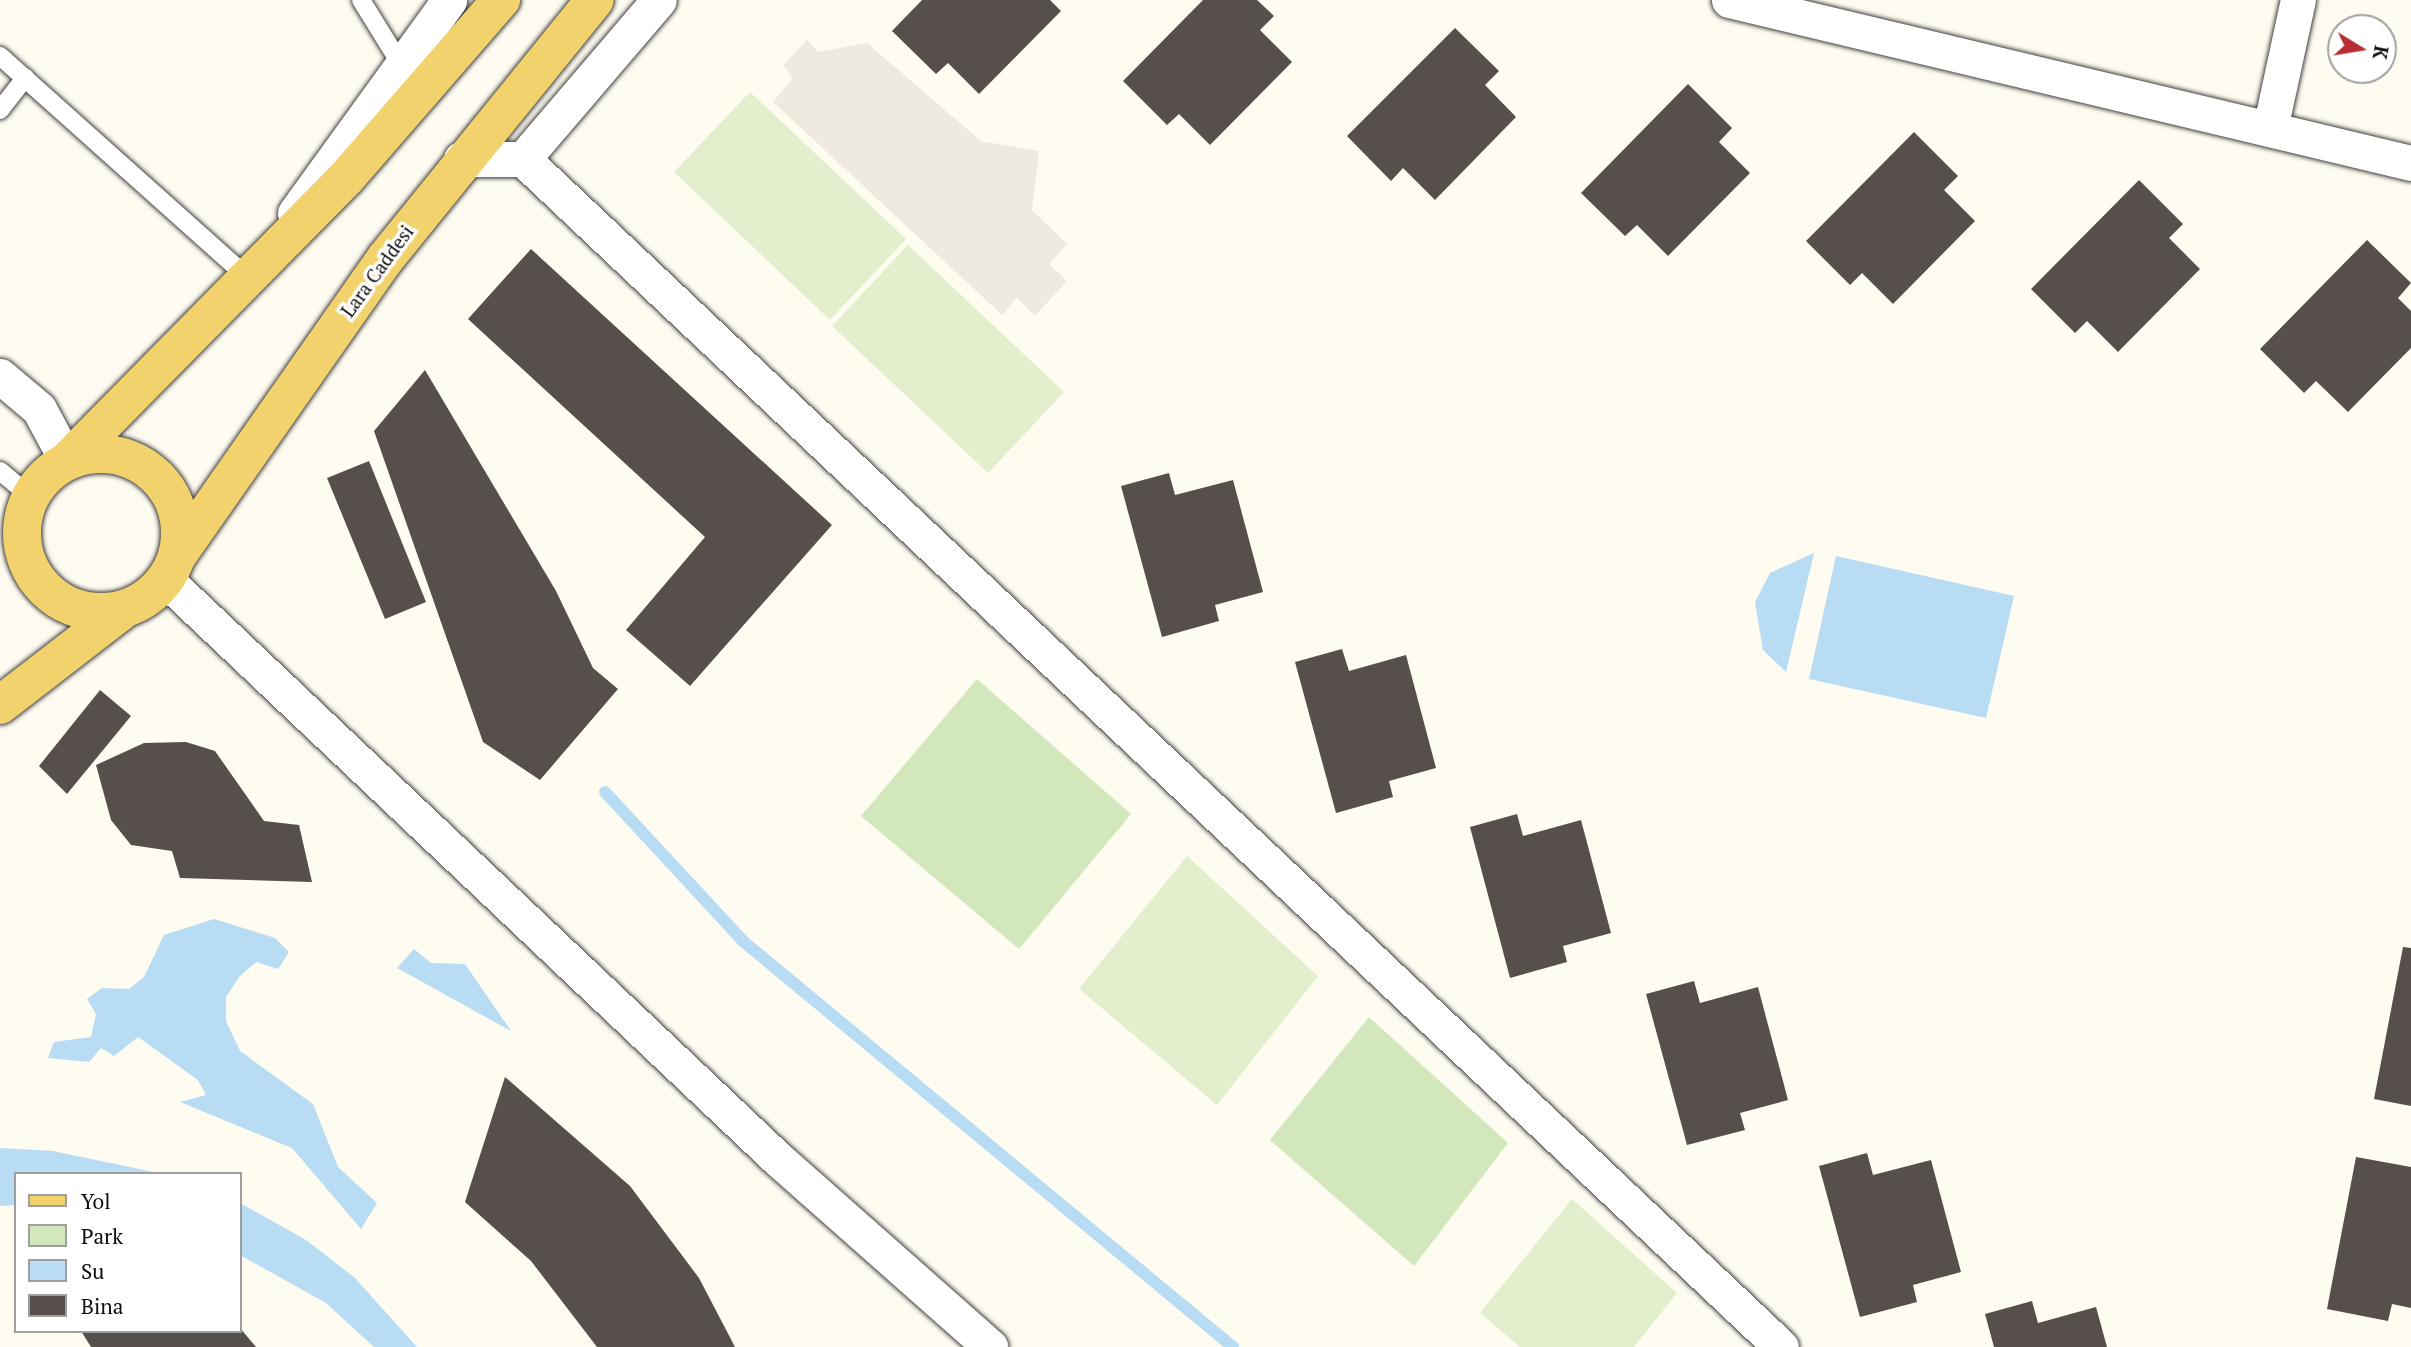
<!DOCTYPE html>
<style>
body{margin:0}
#map{position:relative;width:2411px;height:1347px;overflow:hidden;background:#fefbf0;font-family:"PT Serif",serif}
div>[style]{position:absolute}
.green>*{inset:0;background:#d2e7bb}
.pitch>*{inset:0;background:#e3efcc}
.plaza>*{inset:0;background:#eeeadf}
.water>*{inset:0;background:#b7dcf3}
.stream>*{height:12px;margin:-6px;padding:0 6px;transform-origin:6px;border-radius:6px;background:#b7dcf3}
.building>*{inset:0;background:#564f4b}
.roads{filter:drop-shadow(0 0 2px #414141) drop-shadow(0 0 2px #414141)}
.service>*{height:18px;margin:-9px;padding:0 9px;transform-origin:9px;border-radius:9px;background:#fff}
.minor>*{height:35px;margin:-17.5px;padding:0 17.5px;transform-origin:17.5px;border-radius:17.5px;background:#fff}
.primary>*{height:38px;margin:-19px;padding:0 19px;transform-origin:19px;border-radius:19px;background:#f2d26c}
.primary>.ring{margin:-19px;padding:0;box-sizing:content-box;background:none;border:38px solid #f2d26c;border-radius:50%}
span{translate:-50% -50%;white-space:nowrap;text-align:center;line-height:1.15;-webkit-text-stroke:7px #fff;paint-order:stroke}
.street-label{font-size:19px;color:#0e0e0e}
.legend{position:absolute;left:14px;top:1172px;width:228px;height:161px;box-sizing:border-box;background:#fff;border:2px solid #9f9f9f;margin:0;padding:9px 12px;list-style:none;font-size:21px;color:#0e0e0e}
.legend li{display:flex;align-items:center;gap:14px;height:35px}
.legend b{width:35px;border:2px solid #9f9f9f}
.north{position:absolute;left:2327px;top:14px;width:70px;height:70px;box-sizing:border-box;background:#fff;border:2px solid #9f9f9f;border-radius:50%;rotate:101deg;font-size:19px;font-weight:700;line-height:28px;text-align:center;color:#0e0e0e}
.north::after{content:'';display:block;margin:auto;width:24px;height:32px;background:#b82d33;clip-path:polygon(50% 0,100% 100%,50% 72%,0 100%)}
</style>
<div id="map">
<div class="green">
<div style="clip-path:polygon(977px 679px,1131px 814px,1019px 949px,861px 816px)"></div>
<div style="clip-path:polygon(1369px 1017px,1508px 1143px,1414px 1266px,1270px 1140px)"></div>
</div>
<div class="pitch">
<div style="clip-path:polygon(750px 92px,906px 239px,830px 320px,674px 172px)"></div>
<div style="clip-path:polygon(908px 245px,1064px 392px,988px 473px,832px 326px)"></div>
<div style="clip-path:polygon(1187px 856px,1318px 976px,1217px 1105px,1079px 989px)"></div>
<div style="clip-path:polygon(1572px 1199px,1677px 1293px,1634px 1347px,1520px 1347px,1480px 1313px)"></div>
</div>
<div class="plaza">
<div style="clip-path:polygon(807px 40px,818px 52px,867px 43px,981px 141px,1039px 151px,1032px 210px,1067px 244px,1049px 264px,1067px 281px,1035px 316px,1017px 298px,1002px 315px,773px 102px,793px 78px,783px 65px)"></div>
</div>
<div class="water">
<div style="clip-path:polygon(1814px 553px,1786px 672px,1763px 650px,1755px 602px,1770px 573px)"></div>
<div style="clip-path:polygon(1836px 556px,2014px 596px,1986px 718px,1809px 679px)"></div>
<div style="clip-path:polygon(214px 919px,275px 938px,289px 952px,278px 969px,256px 962px,240px 976px,226px 997px,226px 1021px,240px 1051px,313px 1104px,338px 1167px,377px 1203px,361px 1229px,292px 1148px,180px 1102px,206px 1095px,198px 1080px,138px 1037px,114px 1056px,101px 1048px,89px 1062px,48px 1058px,54px 1042px,91px 1037px,96px 1014px,87px 999px,102px 988px,129px 989px,144px 977px,164px 935px)"></div>
<div style="clip-path:polygon(414px 949px,431px 963px,465px 964px,511px 1031px,397px 968px)"></div>
<div style="clip-path:polygon(0 1148px,53px 1151px,163px 1174px,16px 1174px,16px 1205px,0 1206px)"></div>
<div style="clip-path:polygon(240px 1203px,306px 1240px,355px 1278px,417px 1347px,374px 1347px,326px 1303px,240px 1255px)"></div>
</div>
<div class="stream">
<div style="left:605px;top:792px;width:205px;rotate:47.2deg"></div>
<div style="left:744px;top:942px;width:635px;rotate:39.63deg"></div>
</div>
<div class="building">
<div style="clip-path:polygon(922px 0,1050px 0,1061px 11px,979px 94px,948px 63px,936px 74px,892px 31px)"></div>
<div style="clip-path:polygon(1203px 0,1257px 0,1274px 16px,1260px 30px,1292px 62px,1210px 145px,1179px 114px,1167px 125px,1123px 81px)"></div>
<div style="clip-path:polygon(1455px 28px,1499px 71px,1485px 85px,1516px 117px,1435px 200px,1403px 168px,1391px 181px,1347px 136px)"></div>
<div style="clip-path:polygon(1688px 84px,1732px 128px,1719px 142px,1750px 173px,1668px 256px,1637px 225px,1625px 236px,1581px 193px)"></div>
<div style="clip-path:polygon(1914px 132px,1958px 176px,1944px 190px,1975px 221px,1893px 304px,1862px 273px,1850px 285px,1806px 241px)"></div>
<div style="clip-path:polygon(2139px 180px,2183px 224px,2169px 238px,2200px 269px,2118px 352px,2087px 321px,2075px 333px,2031px 289px)"></div>
<div style="clip-path:polygon(2367px 240px,2411px 283px,2398px 298px,2411px 311px,2411px 348px,2348px 412px,2316px 381px,2304px 393px,2260px 349px)"></div>
<div style="clip-path:polygon(531px 249px,832px 525px,690px 686px,626px 630px,705px 537px,468px 319px)"></div>
<div style="clip-path:polygon(425px 370px,556px 591px,593px 668px,618px 689px,540px 780px,483px 742px,374px 431px)"></div>
<div style="clip-path:polygon(369px 461px,426px 602px,385px 619px,327px 478px)"></div>
<div style="clip-path:polygon(1169px 473px,1175px 495px,1233px 480px,1263px 592px,1215px 605px,1219px 621px,1162px 637px,1121px 486px)"></div>
<div style="clip-path:polygon(1342px 649px,1349px 671px,1406px 655px,1436px 768px,1389px 781px,1393px 797px,1336px 813px,1295px 662px)"></div>
<div style="clip-path:polygon(100px 690px,131px 716px,67px 794px,39px 766px)"></div>
<div style="clip-path:polygon(186px 742px,215px 751px,264px 821px,299px 825px,312px 882px,180px 878px,172px 851px,131px 845px,111px 820px,96px 765px,144px 743px)"></div>
<div style="clip-path:polygon(1517px 814px,1523px 836px,1581px 820px,1611px 933px,1563px 946px,1567px 962px,1510px 978px,1470px 827px)"></div>
<div style="clip-path:polygon(2403px 947px,2411px 948px,2411px 1106px,2374px 1099px)"></div>
<div style="clip-path:polygon(1694px 981px,1700px 1003px,1758px 987px,1788px 1100px,1740px 1113px,1745px 1130px,1687px 1145px,1646px 994px)"></div>
<div style="clip-path:polygon(505px 1077px,630px 1186px,699px 1278px,735px 1347px,597px 1347px,531px 1261px,465px 1202px)"></div>
<div style="clip-path:polygon(1867px 1153px,1873px 1175px,1931px 1160px,1961px 1272px,1913px 1285px,1917px 1302px,1860px 1317px,1819px 1166px)"></div>
<div style="clip-path:polygon(2356px 1157px,2411px 1167px,2411px 1308px,2392px 1304px,2388px 1321px,2327px 1309px)"></div>
<div style="clip-path:polygon(2032px 1301px,2038px 1323px,2096px 1307px,2107px 1347px,1994px 1347px,1985px 1314px)"></div>
<div style="clip-path:polygon(240px 1328px,256px 1347px,91px 1347px,81px 1331px)"></div>
</div>
<div class="roads">
<div class="service">
<div style="left:361px;top:0;width:78px;rotate:58.2deg"></div>
<div style="left:0;top:56px;width:333px;rotate:41.8deg"></div>
<div style="left:0;top:110px;width:41px;rotate:-52deg"></div>
<div style="left:0;top:471px;width:40px;rotate:40deg"></div>
</div>
<div class="minor">
<div style="left:1729px;top:0;width:701px;rotate:13.44deg"></div>
<div style="left:2270px;top:129px;width:132px;rotate:-77.8deg"></div>
<div style="left:461px;top:159px;width:62px"></div>
<div style="left:523px;top:159px;width:209px;rotate:-49.5deg"></div>
<div style="left:523px;top:159px;width:1730px;rotate:43.36deg"></div>
<div style="left:295px;top:213px;width:263px;rotate:-54.1deg"></div>
<div style="left:0;top:376px;width:51px;rotate:40.2deg"></div>
<div style="left:39px;top:409px;width:59px;rotate:61.7deg"></div>
<div style="left:166px;top:580px;width:844px;rotate:43.42deg"></div>
<div style="left:779px;top:1160px;width:282px;rotate:41.5deg"></div>
</div>
<div class="primary">
<div class="ring" style="left:22px;top:454px;width:120px;height:120px"></div>
<div style="left:67px;top:461px;width:399px;rotate:-45.4deg"></div>
<div style="left:347px;top:177px;width:235px;rotate:-49deg"></div>
<div style="left:177px;top:556px;width:363px;rotate:-55deg"></div>
<div style="left:385px;top:259px;width:333px;rotate:-51deg"></div>
<div style="left:0;top:705px;width:155px;rotate:-37.7deg"></div>
</div>
</div>
<div class="street-label">
<span style="left:377px;top:271px;rotate:-54deg">Lara Caddesi</span>
</div>
<ul class="legend">
<li><b style="height:9px;background:#f2d26c"></b>Yol</li>
<li><b style="height:19px;background:#d2e7bb"></b>Park</li>
<li><b style="height:19px;background:#b7dcf3"></b>Su</li>
<li><b style="height:19px;background:#564f4b"></b>Bina</li>
</ul>
<div class="north">K</div>
</div>
